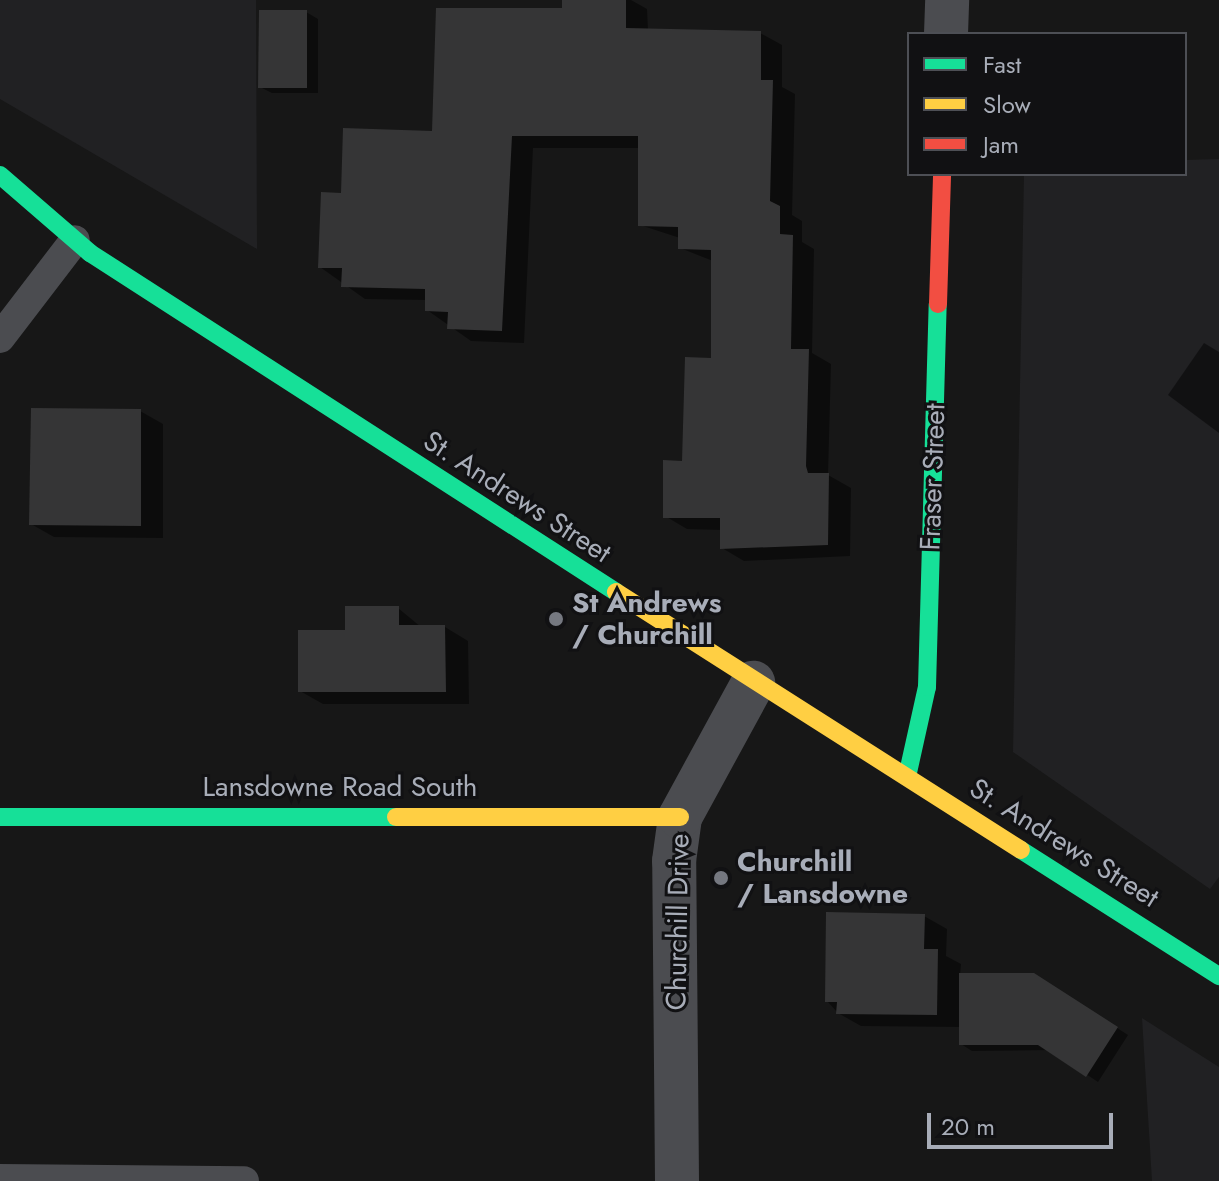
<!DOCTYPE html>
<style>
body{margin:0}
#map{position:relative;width:1219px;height:1181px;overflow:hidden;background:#171717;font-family:Jost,sans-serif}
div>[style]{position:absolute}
.built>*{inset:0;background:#212123}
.shadow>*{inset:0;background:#0007}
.building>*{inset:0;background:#353536}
.lane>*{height:30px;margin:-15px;padding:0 15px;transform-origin:15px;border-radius:15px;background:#4b4c50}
.street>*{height:44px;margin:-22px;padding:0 22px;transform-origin:22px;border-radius:22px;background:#4b4c50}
.fast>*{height:18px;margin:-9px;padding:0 9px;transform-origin:9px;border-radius:9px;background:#16e098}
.slow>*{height:18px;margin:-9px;padding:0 9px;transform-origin:9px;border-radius:9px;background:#ffcf43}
.jam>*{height:18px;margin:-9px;padding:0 9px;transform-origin:9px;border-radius:9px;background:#f24e42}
.dots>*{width:22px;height:22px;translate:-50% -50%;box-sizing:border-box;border:4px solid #111113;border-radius:50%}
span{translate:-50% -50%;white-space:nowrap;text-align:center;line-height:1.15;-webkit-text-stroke:6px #111113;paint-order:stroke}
.street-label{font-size:28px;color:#a8adb8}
.poi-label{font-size:28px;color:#a8adb8;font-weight:700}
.left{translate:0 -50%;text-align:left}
.legend{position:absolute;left:907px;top:32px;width:280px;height:144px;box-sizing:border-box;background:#111113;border:2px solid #4d4f55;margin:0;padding:10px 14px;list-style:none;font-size:24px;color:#a8adb8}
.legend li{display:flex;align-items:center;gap:16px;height:40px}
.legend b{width:40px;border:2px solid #4d4f55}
.scale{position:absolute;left:927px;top:1113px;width:186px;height:36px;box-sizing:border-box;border:4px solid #a8adb8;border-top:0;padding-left:10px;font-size:24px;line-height:28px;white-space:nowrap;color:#a8adb8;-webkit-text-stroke:6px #111113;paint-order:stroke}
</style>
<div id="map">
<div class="built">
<div style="clip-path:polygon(0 0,256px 0,257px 249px,0 99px)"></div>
<div style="clip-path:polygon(1219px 159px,1219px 877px,1210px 889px,1013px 752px,1024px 174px,1185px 174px,1185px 160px)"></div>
<div style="clip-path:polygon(1142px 1018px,1219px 1067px,1219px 1181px,1152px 1181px)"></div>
</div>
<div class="shadow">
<div style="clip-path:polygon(564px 0,631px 0,647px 9px,648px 30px,760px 33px,782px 45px,782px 87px,795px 94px,792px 215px,802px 221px,802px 242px,814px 249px,812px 353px,831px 364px,828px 475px,851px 488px,850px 556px,744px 561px,722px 548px,722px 530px,687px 529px,665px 516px,713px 360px,713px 261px,680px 248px,680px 238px,640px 225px,640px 148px,533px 148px,524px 343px,471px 341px,427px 310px,427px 300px,365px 299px,320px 267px,343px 195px,434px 133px,564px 10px)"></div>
<div style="clip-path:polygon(306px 12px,318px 19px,318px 93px,272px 93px,260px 87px)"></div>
<div style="clip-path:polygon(1204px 343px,1219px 352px,1219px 433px,1168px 395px)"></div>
<div style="clip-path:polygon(140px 411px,163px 424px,163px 538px,54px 537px,31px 524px)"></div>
<div style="clip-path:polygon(398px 608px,421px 627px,445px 627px,468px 641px,469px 704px,323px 704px,300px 691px,347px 632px)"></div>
<div style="clip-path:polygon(924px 916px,947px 929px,946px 956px,961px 964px,960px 975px,1046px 982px,1128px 1035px,1098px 1082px,1050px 1050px,972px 1051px,961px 1044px,961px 1027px,861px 1026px,838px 1013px,827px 1001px)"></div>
</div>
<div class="building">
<div style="clip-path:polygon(562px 0,626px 0,626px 28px,761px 31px,761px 80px,773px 80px,770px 201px,780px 206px,780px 234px,793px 235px,791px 349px,809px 349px,806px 466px,808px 473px,829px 473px,828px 545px,720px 549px,720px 518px,663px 518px,663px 460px,682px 461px,685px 357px,711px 358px,711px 250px,678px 249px,678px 227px,638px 226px,638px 136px,512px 136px,502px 331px,447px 329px,448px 312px,425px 311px,425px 289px,341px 287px,342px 268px,318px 268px,321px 192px,341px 193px,343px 128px,432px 131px,436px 8px,562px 8px)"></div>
<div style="clip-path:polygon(259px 10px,307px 10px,307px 88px,258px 88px)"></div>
<div style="clip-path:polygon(31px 408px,141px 409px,141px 526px,29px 525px)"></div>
<div style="clip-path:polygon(345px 606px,399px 606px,399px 625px,445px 625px,446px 692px,298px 692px,298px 630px,345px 630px)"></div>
<div style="clip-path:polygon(826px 912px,925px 914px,924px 949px,938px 949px,937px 1015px,836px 1014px,837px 1002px,825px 1002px)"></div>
<div style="clip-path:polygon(959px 973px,1034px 973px,1118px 1027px,1086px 1077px,1038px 1045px,959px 1045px)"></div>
</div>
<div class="lane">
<div style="left:0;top:338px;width:123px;rotate:-52.6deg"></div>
<div style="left:0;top:1179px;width:244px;rotate:0.5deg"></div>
</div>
<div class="street">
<div style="left:946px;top:34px;width:34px;rotate:-88deg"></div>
<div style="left:677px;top:1181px;width:320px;rotate:-90.5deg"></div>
<div style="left:674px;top:861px;width:44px;rotate:-82.2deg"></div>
<div style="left:680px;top:817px;width:153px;rotate:-61.4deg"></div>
</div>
<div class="fast">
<div style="left:0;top:175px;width:119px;rotate:40.9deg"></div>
<div style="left:90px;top:253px;width:626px;rotate:32.8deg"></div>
<div style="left:907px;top:777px;width:92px;rotate:-77.5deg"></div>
<div style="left:927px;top:687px;width:383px;rotate:-88.4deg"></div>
<div style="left:0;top:817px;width:396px"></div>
<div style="left:1021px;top:850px;width:235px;rotate:32.5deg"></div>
</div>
<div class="slow">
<div style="left:616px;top:592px;width:480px;rotate:32.5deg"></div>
<div style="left:396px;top:817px;width:284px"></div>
</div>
<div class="jam">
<div style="left:938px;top:304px;width:130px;rotate:-88.2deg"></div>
</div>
<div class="dots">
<div style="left:556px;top:619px;background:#757880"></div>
<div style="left:721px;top:878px;background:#757880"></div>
</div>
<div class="street-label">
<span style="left:933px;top:477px;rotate:-88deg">Fraser Street</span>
<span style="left:517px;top:497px;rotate:33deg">St. Andrews Street</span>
<span style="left:340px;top:787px">Lansdowne Road South</span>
<span style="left:1064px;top:843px;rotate:32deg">St. Andrews Street</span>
<span style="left:678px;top:922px;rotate:-89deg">Churchill Drive</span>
</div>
<div class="poi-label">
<span class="left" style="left:572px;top:619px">St Andrews<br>/ Churchill</span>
<span class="left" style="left:737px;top:878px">Churchill<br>/ Lansdowne</span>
</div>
<ul class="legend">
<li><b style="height:10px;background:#16e098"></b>Fast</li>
<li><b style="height:10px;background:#ffcf43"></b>Slow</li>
<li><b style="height:10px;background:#f24e42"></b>Jam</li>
</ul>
<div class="scale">20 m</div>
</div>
